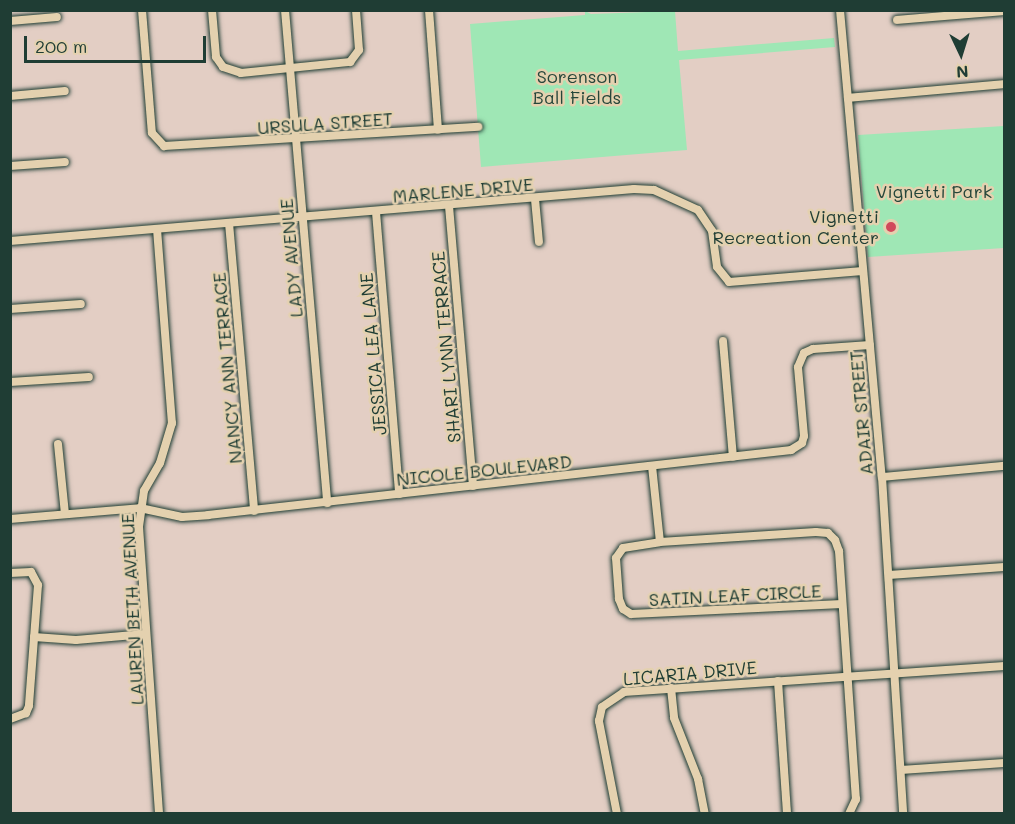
<!DOCTYPE html>
<style>
body{margin:0}
#map{position:relative;width:1015px;height:824px;overflow:hidden;background:#e3cec4;font-family:Mali,sans-serif}
div>[style]{position:absolute}
.green>*{inset:0;background:#9fe7b5}
.roads{filter:drop-shadow(0 0 2px #1f3d34) drop-shadow(0 0 2px #1f3d34)}
.minor>*{height:8px;margin:-4px;padding:0 4px;transform-origin:4px;border-radius:4px;background:#e4d1af}
.dots>*{width:16px;height:16px;translate:-50% -50%;box-sizing:border-box;border:3px solid #e4d1af;border-radius:50%}
span{translate:-50% -50%;white-space:nowrap;text-align:center;line-height:1.15;-webkit-text-stroke:5px #e4d1af;paint-order:stroke}
.park-label{font-size:18px;color:#25463a}
.street-label{font-size:18px;color:#1f3d34}
.poi-label{font-size:18px;color:#1f3d34}
.right{translate:-100% -50%;text-align:right}
.frame{position:absolute;inset:0;border:12px solid #1f3d34;pointer-events:none}
.north{position:absolute;left:931px;top:24px;width:60px;height:60px;-webkit-text-stroke:4px #e4d1af;paint-order:stroke;rotate:176deg;font-size:16px;font-weight:700;line-height:24px;text-align:center;color:#1f3d34}
.north::after{content:'';display:block;margin:auto;width:21px;height:27px;background:#1f3d34;clip-path:polygon(50% 0,100% 100%,50% 72%,0 100%)}
.scale{position:absolute;left:24px;top:36px;width:182px;height:27px;box-sizing:border-box;border:3px solid #1f3d34;border-top:0;padding-left:8px;font-size:18px;line-height:21px;white-space:nowrap;color:#1f3d34;-webkit-text-stroke:4px #e4d1af;paint-order:stroke}
</style>
<div id="map">
<div class="green">
<div style="clip-path:polygon(585px 11px,591px 14px,675px 11px,678px 51px,834px 38px,835px 47px,679px 60px,687px 150px,481px 167px,470px 24px,585px 15px)"></div>
<div style="clip-path:polygon(1004px 126px,1004px 248px,868px 257px,858px 135px)"></div>
</div>
<div class="roads">
<div class="minor">
<div style="left:142px;top:10px;width:123px;rotate:85.4deg"></div>
<div style="left:152px;top:133px;width:18px;rotate:47deg"></div>
<div style="left:164px;top:146px;width:315px;rotate:-3.5deg"></div>
<div style="left:212px;top:10px;width:47px;rotate:85.1deg"></div>
<div style="left:216px;top:57px;width:12px;rotate:55deg"></div>
<div style="left:223px;top:67px;width:19px;rotate:18deg"></div>
<div style="left:241px;top:73px;width:110px;rotate:-5.8deg"></div>
<div style="left:350px;top:62px;width:15px;rotate:-53deg"></div>
<div style="left:359px;top:50px;width:40px;rotate:-94.3deg"></div>
<div style="left:285px;top:10px;width:495px;rotate:85.1deg"></div>
<div style="left:429px;top:10px;width:120px;rotate:85.7deg"></div>
<div style="left:840px;top:10px;width:469px;rotate:84.9deg"></div>
<div style="left:882px;top:477px;width:338px;rotate:86.4deg"></div>
<div style="left:897px;top:20px;width:107px;rotate:-4.8deg"></div>
<div style="left:10px;top:21px;width:47px;rotate:-4.9deg"></div>
<div style="left:10px;top:96px;width:55px;rotate:-5.2deg"></div>
<div style="left:848px;top:98px;width:157px;rotate:-5.1deg"></div>
<div style="left:10px;top:166px;width:55px;rotate:-4.2deg"></div>
<div style="left:535px;top:199px;width:43px;rotate:84.7deg"></div>
<div style="left:449px;top:206px;width:281px;rotate:85.1deg"></div>
<div style="left:376px;top:212px;width:283px;rotate:85.3deg"></div>
<div style="left:229px;top:223px;width:289px;rotate:85deg"></div>
<div style="left:157px;top:229px;width:195px;rotate:85.6deg"></div>
<div style="left:172px;top:423px;width:42px;rotate:106.7deg"></div>
<div style="left:160px;top:463px;width:32px;rotate:120deg"></div>
<div style="left:144px;top:491px;width:36px;rotate:98deg"></div>
<div style="left:139px;top:527px;width:288px;rotate:86deg"></div>
<div style="left:10px;top:241px;width:626px;rotate:-4.76deg"></div>
<div style="left:634px;top:189px;width:20px;rotate:3deg"></div>
<div style="left:654px;top:190px;width:48px;rotate:24.4deg"></div>
<div style="left:698px;top:210px;width:25px;rotate:56deg"></div>
<div style="left:712px;top:231px;width:36px;rotate:82deg"></div>
<div style="left:717px;top:267px;width:19px;rotate:51deg"></div>
<div style="left:729px;top:282px;width:134px;rotate:-4.7deg"></div>
<div style="left:10px;top:309px;width:71px;rotate:-4deg"></div>
<div style="left:723px;top:341px;width:116px;rotate:85.1deg"></div>
<div style="left:10px;top:382px;width:79px;rotate:-3.6deg"></div>
<div style="left:58px;top:444px;width:70px;rotate:84.3deg"></div>
<div style="left:652px;top:466px;width:76px;rotate:84deg"></div>
<div style="left:882px;top:477px;width:122px;rotate:-5.2deg"></div>
<div style="left:10px;top:519px;width:130px;rotate:-4.8deg"></div>
<div style="left:140px;top:508px;width:43px;rotate:12.1deg"></div>
<div style="left:182px;top:517px;width:26px;rotate:-4deg"></div>
<div style="left:208px;top:515px;width:587px;rotate:-6.36deg"></div>
<div style="left:791px;top:450px;width:13px;rotate:-32deg"></div>
<div style="left:802px;top:443px;width:7px;rotate:-74deg"></div>
<div style="left:804px;top:436px;width:69px;rotate:-95deg"></div>
<div style="left:798px;top:367px;width:15px;rotate:-67deg"></div>
<div style="left:804px;top:353px;width:10px;rotate:-24deg"></div>
<div style="left:813px;top:349px;width:57px;rotate:-4deg"></div>
<div style="left:10px;top:573px;width:21px;rotate:-3deg"></div>
<div style="left:31px;top:572px;width:15px;rotate:62deg"></div>
<div style="left:38px;top:585px;width:121px;rotate:94.3deg"></div>
<div style="left:29px;top:706px;width:8px;rotate:113deg"></div>
<div style="left:26px;top:713px;width:17px;rotate:159deg"></div>
<div style="left:889px;top:575px;width:115px;rotate:-4deg"></div>
<div style="left:842px;top:604px;width:211px;rotate:177.3deg"></div>
<div style="left:631px;top:614px;width:9px;rotate:-148deg"></div>
<div style="left:623px;top:609px;width:11px;rotate:-112deg"></div>
<div style="left:619px;top:599px;width:41px;rotate:-94.2deg"></div>
<div style="left:616px;top:558px;width:12px;rotate:-55deg"></div>
<div style="left:623px;top:548px;width:37px;rotate:-9deg"></div>
<div style="left:660px;top:542px;width:156px;rotate:-3.7deg"></div>
<div style="left:816px;top:532px;width:12px;rotate:5deg"></div>
<div style="left:828px;top:533px;width:10px;rotate:45deg"></div>
<div style="left:835px;top:540px;width:12px;rotate:70deg"></div>
<div style="left:839px;top:551px;width:249px;rotate:86.1deg"></div>
<div style="left:856px;top:799px;width:17px;rotate:115deg"></div>
<div style="left:34px;top:637px;width:42px;rotate:4.1deg"></div>
<div style="left:76px;top:640px;width:70px;rotate:-4.9deg"></div>
<div style="left:778px;top:681px;width:133px;rotate:86.1deg"></div>
<div style="left:671px;top:688px;width:30px;rotate:84deg"></div>
<div style="left:674px;top:718px;width:66px;rotate:68.5deg"></div>
<div style="left:698px;top:779px;width:36px;rotate:79deg"></div>
<div style="left:901px;top:770px;width:103px;rotate:-3.9deg"></div>
<div style="left:617px;top:814px;width:95px;rotate:-101deg"></div>
<div style="left:599px;top:721px;width:14px;rotate:-78deg"></div>
<div style="left:602px;top:707px;width:27px;rotate:-34deg"></div>
<div style="left:624px;top:692px;width:381px;rotate:-3.9deg"></div>
</div>
</div>
<div class="dots">
<div style="left:891px;top:227px;background:#d1495b"></div>
</div>
<div class="park-label">
<span style="left:577px;top:87px">Sorenson<br>Ball Fields</span>
<span style="left:934px;top:191px">Vignetti Park</span>
</div>
<div class="street-label">
<span style="left:325px;top:123px;rotate:-4deg">URSULA STREET</span>
<span style="left:463px;top:190px;rotate:-5deg">MARLENE DRIVE</span>
<span style="left:291px;top:258px;rotate:-95deg">LADY AVENUE</span>
<span style="left:446px;top:347px;rotate:-95deg">SHARI LYNN TERRACE</span>
<span style="left:373px;top:354px;rotate:-95deg">JESSICA LEA LANE</span>
<span style="left:227px;top:368px;rotate:-95deg">NANCY ANN TERRACE</span>
<span style="left:861px;top:413px;rotate:-95deg">ADAIR STREET</span>
<span style="left:484px;top:470px;rotate:-6deg">NICOLE BOULEVARD</span>
<span style="left:735px;top:595px;rotate:-3deg">SATIN LEAF CIRCLE</span>
<span style="left:132px;top:609px;rotate:-93deg">LAUREN BETH AVENUE</span>
<span style="left:690px;top:673px;rotate:-5deg">LICARIA DRIVE</span>
</div>
<div class="poi-label">
<span class="right" style="left:879px;top:227px">Vignetti<br>Recreation Center</span>
</div>
<div class="frame"></div>
<div class="north">N</div>
<div class="scale">200 m</div>
</div>
